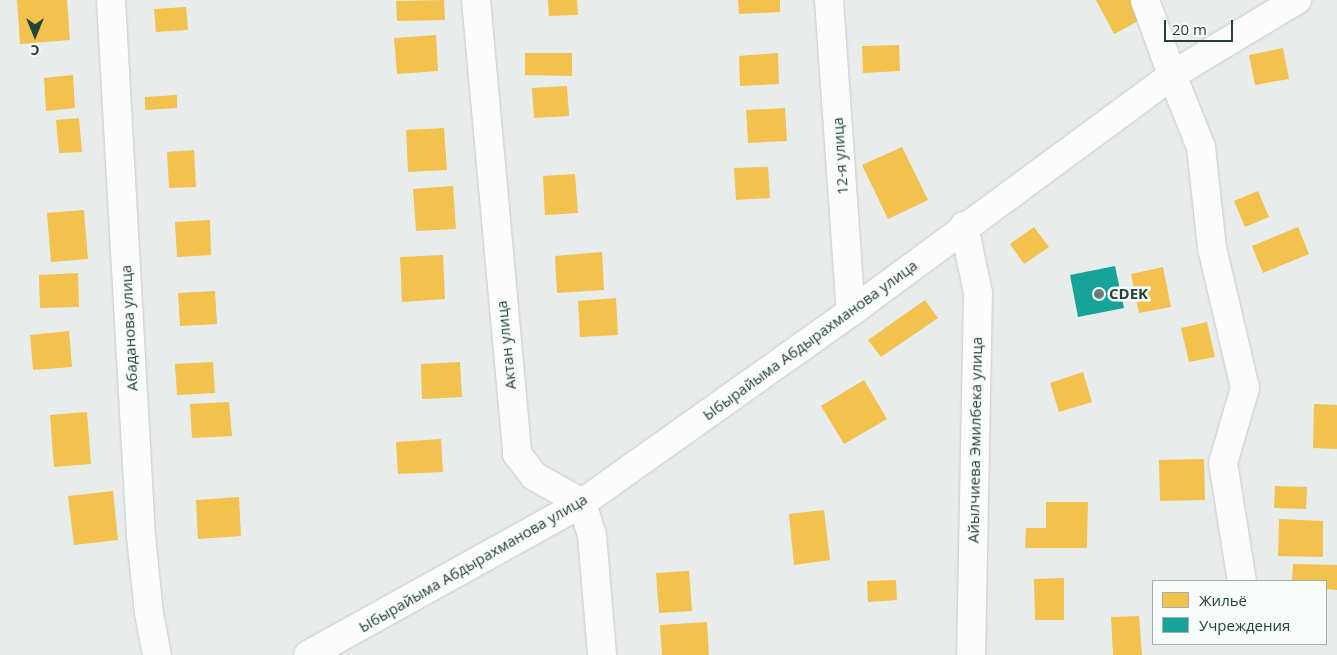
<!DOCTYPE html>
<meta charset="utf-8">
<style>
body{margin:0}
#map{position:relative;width:1337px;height:655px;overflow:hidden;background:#e8edeb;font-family:"Open Sans",sans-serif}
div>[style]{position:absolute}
.homes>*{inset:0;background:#f2c14e}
.public>*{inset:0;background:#17a398}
.roads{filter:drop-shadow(0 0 1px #c5cac8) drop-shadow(0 0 1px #c5cac8)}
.minor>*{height:28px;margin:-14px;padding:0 14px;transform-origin:14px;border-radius:14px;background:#fcfcfc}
.dots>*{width:14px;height:14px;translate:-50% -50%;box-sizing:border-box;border:2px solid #f7fbf9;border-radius:50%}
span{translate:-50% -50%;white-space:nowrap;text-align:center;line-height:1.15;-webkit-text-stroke:5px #f7fbf9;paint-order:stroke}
.street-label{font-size:15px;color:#24423a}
.poi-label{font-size:15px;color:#24423a;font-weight:700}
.left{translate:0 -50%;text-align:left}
.legend{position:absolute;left:1152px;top:580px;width:175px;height:65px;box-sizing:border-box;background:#f7fbf9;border:1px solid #a3b1ad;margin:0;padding:6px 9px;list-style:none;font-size:15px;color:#24423a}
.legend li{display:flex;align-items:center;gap:10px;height:25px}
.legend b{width:25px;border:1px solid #a3b1ad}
.north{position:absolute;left:10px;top:10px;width:50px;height:50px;-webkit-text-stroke:4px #f7fbf9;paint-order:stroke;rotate:180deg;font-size:14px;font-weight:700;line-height:20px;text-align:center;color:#24423a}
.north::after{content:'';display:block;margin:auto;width:18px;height:22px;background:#24423a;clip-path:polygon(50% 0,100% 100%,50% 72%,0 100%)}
.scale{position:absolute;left:1164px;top:20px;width:69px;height:22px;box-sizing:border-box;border:2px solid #24423a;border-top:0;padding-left:6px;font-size:15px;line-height:18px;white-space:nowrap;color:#24423a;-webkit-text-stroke:4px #f7fbf9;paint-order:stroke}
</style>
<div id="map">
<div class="homes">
<div style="clip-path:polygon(17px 0,67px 0,70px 40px,20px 44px)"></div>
<div style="clip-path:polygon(444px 0,445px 20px,397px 21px,396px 1px)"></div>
<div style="clip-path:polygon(548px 0,577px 0,578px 15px,549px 16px)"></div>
<div style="clip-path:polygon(738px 0,780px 0,780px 12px,739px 14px)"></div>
<div style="clip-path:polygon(1096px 0,1134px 0,1144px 18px,1114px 34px)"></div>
<div style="clip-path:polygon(186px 7px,188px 30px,156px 32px,154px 9px)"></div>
<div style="clip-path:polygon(436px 35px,438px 71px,397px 74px,394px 38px)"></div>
<div style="clip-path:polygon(899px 45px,900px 71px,863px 73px,862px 46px)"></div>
<div style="clip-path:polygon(1283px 48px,1289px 79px,1255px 85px,1249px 55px)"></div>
<div style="clip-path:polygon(525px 53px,572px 53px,572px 76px,525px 75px)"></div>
<div style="clip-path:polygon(778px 53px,779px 84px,740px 86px,739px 56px)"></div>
<div style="clip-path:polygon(73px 75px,75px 108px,46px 111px,44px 78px)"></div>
<div style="clip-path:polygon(567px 86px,569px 116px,534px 118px,532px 88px)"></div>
<div style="clip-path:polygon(177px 95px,177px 108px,145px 110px,145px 97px)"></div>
<div style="clip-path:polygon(785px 108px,787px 141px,748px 143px,746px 110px)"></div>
<div style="clip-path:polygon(79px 118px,82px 152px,59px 153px,56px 120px)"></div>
<div style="clip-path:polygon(444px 128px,447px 170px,408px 172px,406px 130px)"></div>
<div style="clip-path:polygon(902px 147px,928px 200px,888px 219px,862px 165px)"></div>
<div style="clip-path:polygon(194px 150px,196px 187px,169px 188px,167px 152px)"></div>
<div style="clip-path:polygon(768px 167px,770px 198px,736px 200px,734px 168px)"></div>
<div style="clip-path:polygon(575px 174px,578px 213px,545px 215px,543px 176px)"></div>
<div style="clip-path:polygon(453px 186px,456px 229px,416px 231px,413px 189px)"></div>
<div style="clip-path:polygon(1258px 191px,1269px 217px,1245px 227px,1234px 201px)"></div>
<div style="clip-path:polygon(84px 210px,88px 259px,51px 262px,47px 213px)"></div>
<div style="clip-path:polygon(210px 220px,211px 255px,177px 257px,175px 222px)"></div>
<div style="clip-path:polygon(1034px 227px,1049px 247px,1024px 264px,1010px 244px)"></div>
<div style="clip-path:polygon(1298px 227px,1309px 254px,1263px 273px,1252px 246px)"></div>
<div style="clip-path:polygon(602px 252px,604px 290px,557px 293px,555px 256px)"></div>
<div style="clip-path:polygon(443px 255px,445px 299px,402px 302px,400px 257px)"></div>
<div style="clip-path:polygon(1163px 267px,1171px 307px,1139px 313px,1131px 274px)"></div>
<div style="clip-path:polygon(78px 273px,79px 307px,40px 308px,39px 275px)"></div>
<div style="clip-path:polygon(215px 291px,217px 324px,180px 326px,178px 293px)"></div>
<div style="clip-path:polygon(616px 298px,618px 335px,580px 337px,578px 301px)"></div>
<div style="clip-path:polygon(925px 300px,938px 318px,881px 357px,868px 340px)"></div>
<div style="clip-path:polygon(1207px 322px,1215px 357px,1189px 362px,1181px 328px)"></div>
<div style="clip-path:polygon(69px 331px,72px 367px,33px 370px,30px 335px)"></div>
<div style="clip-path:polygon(213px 362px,215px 393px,177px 395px,175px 364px)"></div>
<div style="clip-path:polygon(460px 362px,462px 397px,422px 399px,421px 364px)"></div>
<div style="clip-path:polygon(1083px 372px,1092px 402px,1059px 412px,1050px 383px)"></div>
<div style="clip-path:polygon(864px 380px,887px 419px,844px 444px,821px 406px)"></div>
<div style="clip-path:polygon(229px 402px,232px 436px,192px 438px,190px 404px)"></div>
<div style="clip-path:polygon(1314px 404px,1337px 405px,1337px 449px,1313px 448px)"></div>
<div style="clip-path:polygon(87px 412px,91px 464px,54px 467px,50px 415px)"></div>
<div style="clip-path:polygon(441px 439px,443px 472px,398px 474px,396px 442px)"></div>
<div style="clip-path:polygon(1204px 459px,1205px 500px,1160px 501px,1159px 460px)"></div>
<div style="clip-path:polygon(1275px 486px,1307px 487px,1306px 509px,1274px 508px)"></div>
<div style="clip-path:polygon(113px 491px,118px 540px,74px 545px,68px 496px)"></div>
<div style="clip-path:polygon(239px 497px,241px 536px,198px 539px,196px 500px)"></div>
<div style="clip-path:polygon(1046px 502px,1088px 502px,1087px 548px,1025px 548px,1026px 528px,1046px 528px)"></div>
<div style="clip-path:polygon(824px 510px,830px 560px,794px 565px,789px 514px)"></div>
<div style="clip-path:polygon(1279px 519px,1323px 521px,1323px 557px,1278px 556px)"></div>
<div style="clip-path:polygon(1293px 564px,1337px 565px,1337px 590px,1326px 589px,1326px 581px,1292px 581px)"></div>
<div style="clip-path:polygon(689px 571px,692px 611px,659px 613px,656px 573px)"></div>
<div style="clip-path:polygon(1064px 578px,1064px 620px,1035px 620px,1034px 579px)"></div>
<div style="clip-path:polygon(896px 580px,897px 600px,868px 602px,867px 581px)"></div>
<div style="clip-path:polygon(1139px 616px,1142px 655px,1113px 655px,1111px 617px)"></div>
<div style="clip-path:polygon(707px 622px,709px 655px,662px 655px,660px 625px)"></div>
</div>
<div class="public">
<div style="clip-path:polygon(1115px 266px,1124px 308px,1078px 317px,1070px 275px)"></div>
</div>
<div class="roads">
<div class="minor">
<div style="left:111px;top:0;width:537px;rotate:86.8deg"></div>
<div style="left:141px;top:536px;width:77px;rotate:84.1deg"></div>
<div style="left:149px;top:613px;width:43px;rotate:79.2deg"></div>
<div style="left:476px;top:0;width:456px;rotate:84.8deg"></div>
<div style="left:517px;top:454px;width:28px;rotate:52deg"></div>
<div style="left:534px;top:476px;width:55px;rotate:29.4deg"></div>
<div style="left:582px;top:503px;width:34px;rotate:73deg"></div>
<div style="left:592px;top:535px;width:120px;rotate:85.2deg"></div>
<div style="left:829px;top:0;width:313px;rotate:86deg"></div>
<div style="left:1145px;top:0;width:80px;rotate:70.2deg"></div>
<div style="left:1172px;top:75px;width:78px;rotate:68.1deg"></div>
<div style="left:1201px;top:147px;width:102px;rotate:83.8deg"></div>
<div style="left:1212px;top:248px;width:144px;rotate:76.7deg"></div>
<div style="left:1245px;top:388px;width:78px;rotate:106.3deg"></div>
<div style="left:1223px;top:463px;width:120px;rotate:80.9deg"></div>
<div style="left:964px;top:226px;width:68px;rotate:78.2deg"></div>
<div style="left:978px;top:293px;width:362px;rotate:91.1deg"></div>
<div style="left:308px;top:655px;width:313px;rotate:-29deg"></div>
<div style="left:582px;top:503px;width:330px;rotate:-35.4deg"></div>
<div style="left:851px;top:312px;width:399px;rotate:-36.4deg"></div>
<div style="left:1172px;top:75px;width:146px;rotate:-31deg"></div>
</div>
</div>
<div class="dots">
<div style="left:1099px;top:294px;background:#697e78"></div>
</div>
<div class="street-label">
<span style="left:840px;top:156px;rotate:-94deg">12-я улица</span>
<span style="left:129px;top:328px;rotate:-93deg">Абаданова улица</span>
<span style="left:810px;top:340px;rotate:-36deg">Ыбырайыма Абдырахманова улица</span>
<span style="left:506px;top:345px;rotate:-96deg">Актан улица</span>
<span style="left:975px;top:440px;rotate:-89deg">Айылчиева Эмилбека улица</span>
<span style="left:473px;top:563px;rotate:-30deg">Ыбырайыма Абдырахманова улица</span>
</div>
<div class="poi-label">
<span class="left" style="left:1109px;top:294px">CDEK</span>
</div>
<ul class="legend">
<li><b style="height:14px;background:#f2c14e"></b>Жильё</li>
<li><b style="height:14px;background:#17a398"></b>Учреждения</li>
</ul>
<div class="north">С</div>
<div class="scale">20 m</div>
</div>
